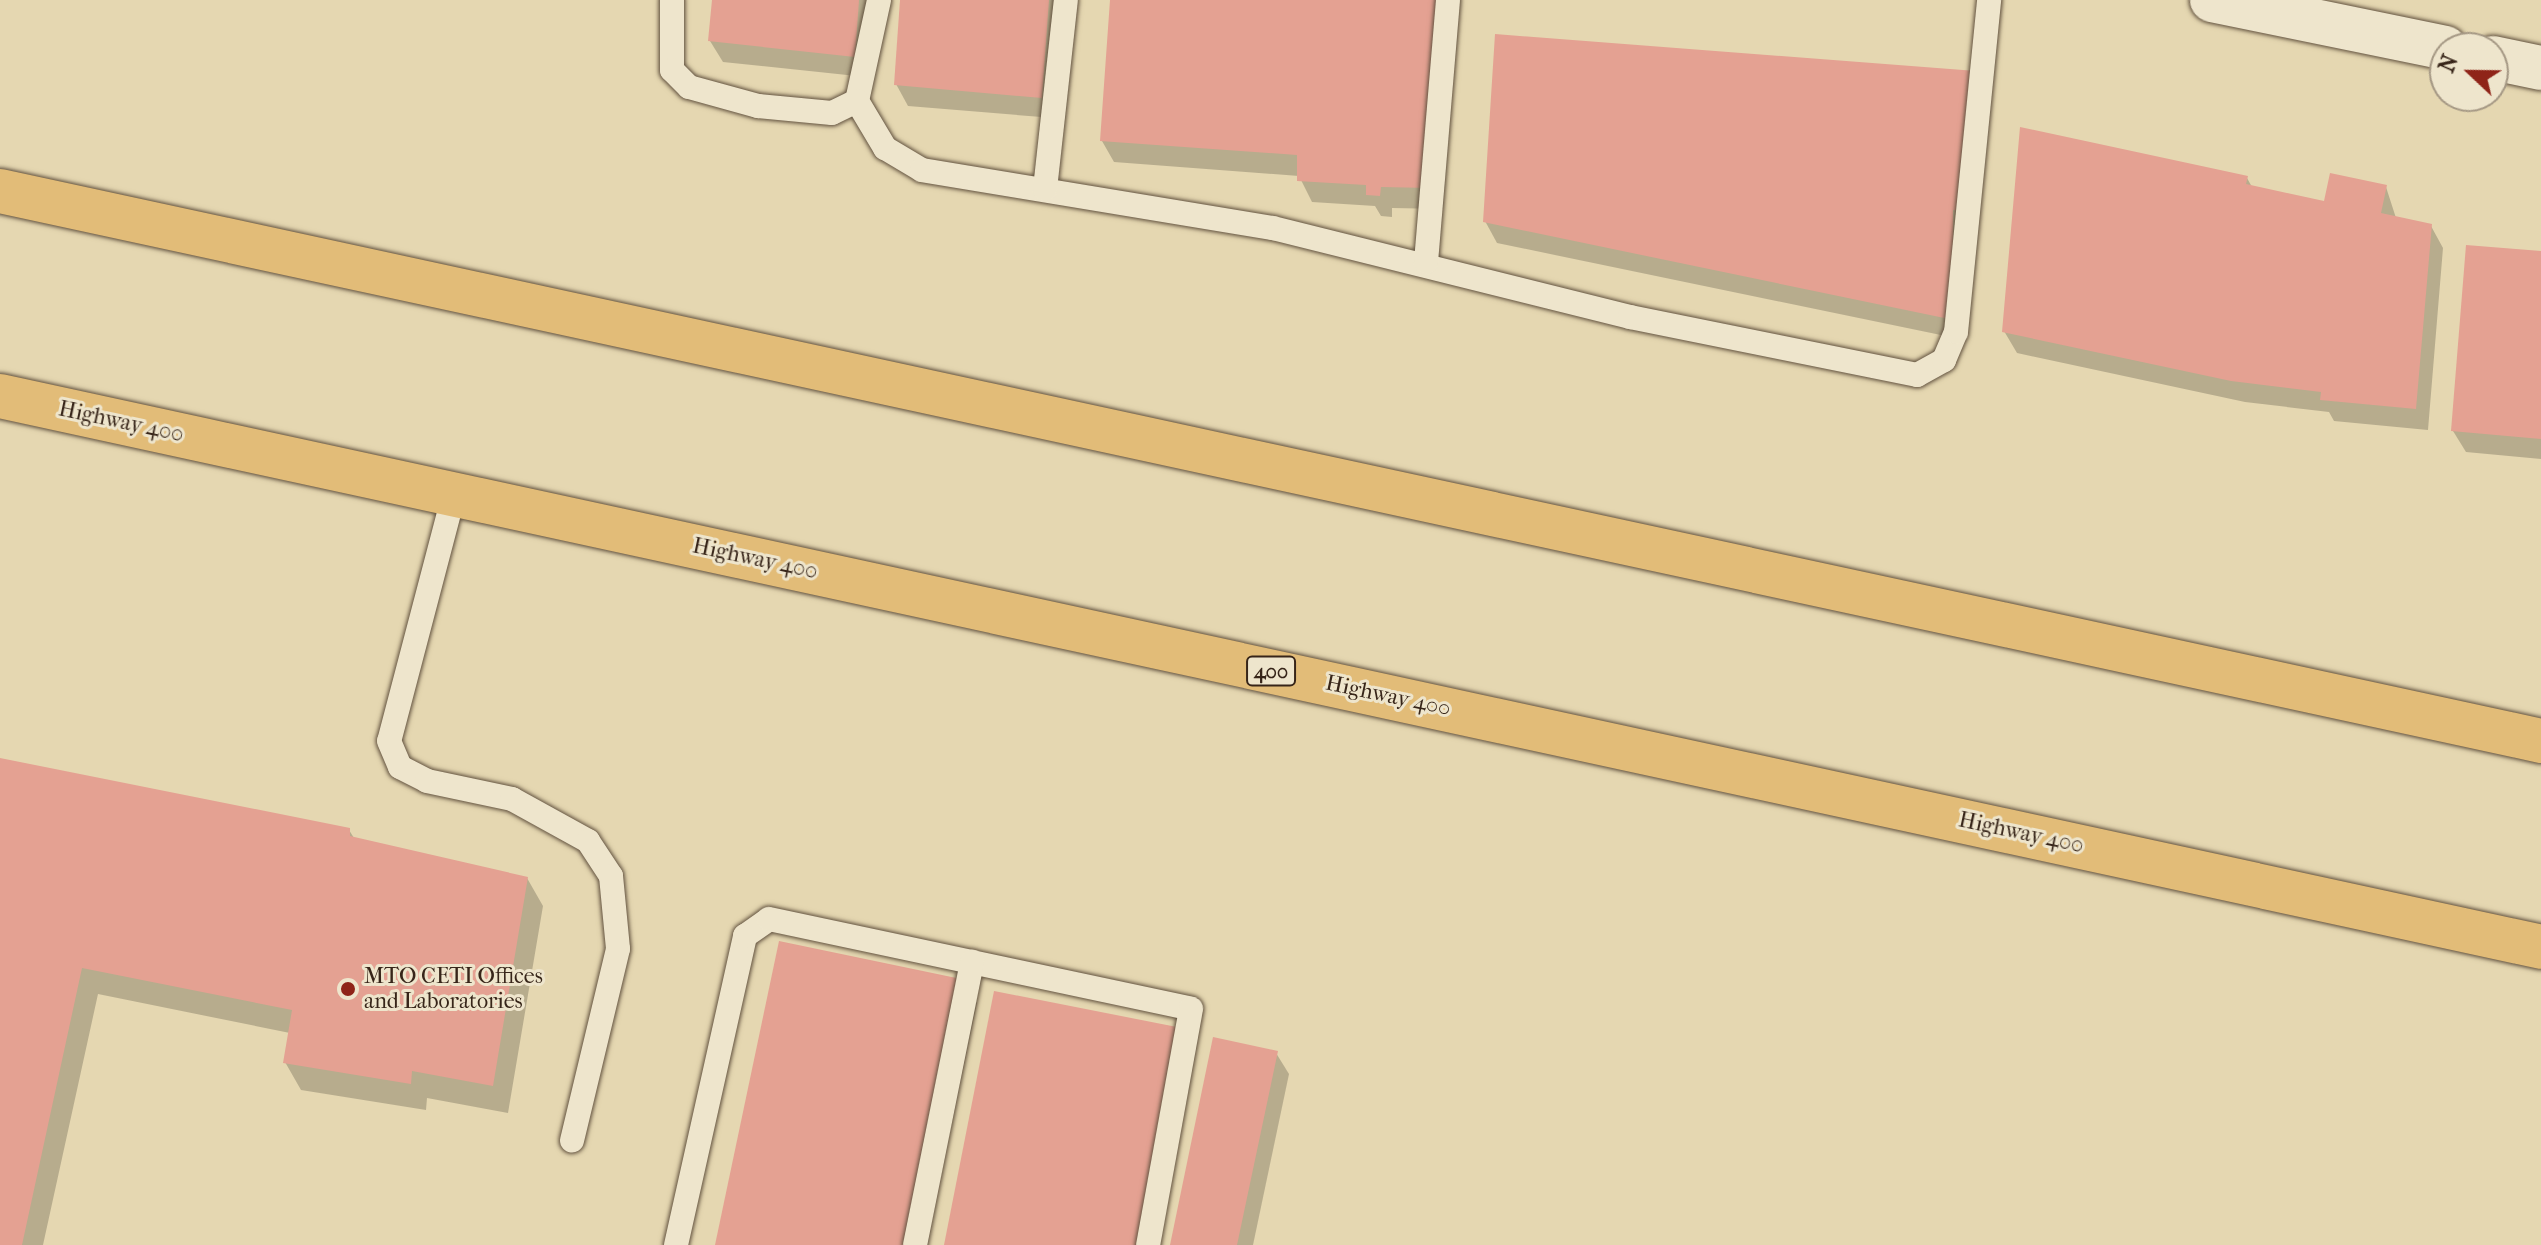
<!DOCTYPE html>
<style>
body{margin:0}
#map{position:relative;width:2541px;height:1245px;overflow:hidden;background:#e5d7b1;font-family:"IM FELL French Canon",serif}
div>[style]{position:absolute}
.shadow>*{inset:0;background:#0003}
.building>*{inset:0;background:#e4a192}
.roads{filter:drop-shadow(0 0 2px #62523f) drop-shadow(0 0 2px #62523f)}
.lane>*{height:24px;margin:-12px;padding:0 12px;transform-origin:12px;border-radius:12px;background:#eee5cc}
.secondary>*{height:44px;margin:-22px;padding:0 22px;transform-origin:22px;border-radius:22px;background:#eee5cc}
.highway>*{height:44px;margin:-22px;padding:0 22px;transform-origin:22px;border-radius:22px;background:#e2bc78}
.dots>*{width:22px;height:22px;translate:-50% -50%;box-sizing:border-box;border:4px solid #eee5cc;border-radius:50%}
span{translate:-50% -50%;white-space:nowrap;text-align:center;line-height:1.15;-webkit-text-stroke:6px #eee5cc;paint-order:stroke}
.shield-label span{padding:2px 6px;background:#eee5cc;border:2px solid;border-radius:6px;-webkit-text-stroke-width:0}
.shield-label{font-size:20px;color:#372519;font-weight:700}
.street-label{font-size:22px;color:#372519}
.poi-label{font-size:22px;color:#372519}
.left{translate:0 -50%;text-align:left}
.north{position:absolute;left:2429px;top:32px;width:80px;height:80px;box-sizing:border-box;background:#eee5cc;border:2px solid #a59884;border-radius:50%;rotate:292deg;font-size:22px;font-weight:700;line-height:32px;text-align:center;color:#372519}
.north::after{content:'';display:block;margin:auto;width:28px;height:36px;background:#8f2418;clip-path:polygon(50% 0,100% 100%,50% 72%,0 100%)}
</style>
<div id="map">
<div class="shadow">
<div style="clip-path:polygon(713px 0,873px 0,866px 77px,723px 62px,710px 41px)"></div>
<div style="clip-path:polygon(902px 0,1063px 0,1054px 118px,908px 106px,896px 84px)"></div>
<div style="clip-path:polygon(1112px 0,1456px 0,1443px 209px,1392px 208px,1392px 217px,1381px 216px,1375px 206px,1312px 202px,1299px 176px,1114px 162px,1102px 141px)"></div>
<div style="clip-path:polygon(1975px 73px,1965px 340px,1497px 243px,1485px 221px)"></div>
<div style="clip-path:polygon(2247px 178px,2252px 187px,2326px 203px,2386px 187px,2396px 218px,2431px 226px,2443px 248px,2428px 430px,2334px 421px,2329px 412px,2245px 402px,2017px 353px,2004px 331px)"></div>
<div style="clip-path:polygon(2541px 253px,2541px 459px,2466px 452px,2453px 431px)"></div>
<div style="clip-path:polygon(0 760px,349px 830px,354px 838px,527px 878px,543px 906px,508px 1113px,427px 1098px,426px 1110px,301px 1090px,285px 1062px,290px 1033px,98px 994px,43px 1245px,0 1245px)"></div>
<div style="clip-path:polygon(964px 982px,977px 1003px,926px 1245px,717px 1245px)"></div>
<div style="clip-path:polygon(1276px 1053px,1289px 1074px,1253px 1245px,1172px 1245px)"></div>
</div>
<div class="building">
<div style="clip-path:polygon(712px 0,859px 0,855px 57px,708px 41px)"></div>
<div style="clip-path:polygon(900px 0,1049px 0,1042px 98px,894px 85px)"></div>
<div style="clip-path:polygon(1110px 0,1444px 0,1431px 188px,1381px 187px,1380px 196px,1366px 195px,1366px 185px,1297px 181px,1297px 155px,1100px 141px)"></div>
<div style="clip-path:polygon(1495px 34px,1976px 71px,1963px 211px,1953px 210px,1954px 320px,1483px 222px)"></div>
<div style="clip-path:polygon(2020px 127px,2248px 176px,2246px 184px,2324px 201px,2330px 173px,2387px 185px,2381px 213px,2432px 224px,2416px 409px,2320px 400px,2321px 392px,2231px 381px,2002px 332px)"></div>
<div style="clip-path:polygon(2466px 245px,2541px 251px,2541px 439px,2451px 431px)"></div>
<div style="clip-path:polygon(0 758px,350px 828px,350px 836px,528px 877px,493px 1086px,412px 1071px,411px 1084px,283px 1063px,292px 1010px,82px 968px,22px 1245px,0 1245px)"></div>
<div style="clip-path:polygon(779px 941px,966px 980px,910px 1245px,715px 1245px)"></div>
<div style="clip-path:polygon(994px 991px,1182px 1028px,1139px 1245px,944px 1245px)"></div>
<div style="clip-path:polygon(1213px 1037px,1278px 1051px,1237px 1245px,1170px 1245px)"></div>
</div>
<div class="roads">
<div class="lane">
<div style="left:672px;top:0;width:70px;rotate:90deg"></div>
<div style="left:672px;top:70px;width:24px;rotate:45deg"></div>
<div style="left:689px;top:87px;width:72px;rotate:15.4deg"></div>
<div style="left:758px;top:106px;width:74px;rotate:5.4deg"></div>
<div style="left:832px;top:113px;width:28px;rotate:-26deg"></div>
<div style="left:857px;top:101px;width:103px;rotate:-77.7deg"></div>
<div style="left:857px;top:101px;width:55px;rotate:59.2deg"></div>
<div style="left:885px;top:148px;width:43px;rotate:30.7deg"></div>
<div style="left:922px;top:170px;width:356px;rotate:9.4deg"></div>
<div style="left:1273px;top:228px;width:368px;rotate:14deg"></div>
<div style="left:1630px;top:317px;width:293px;rotate:11.4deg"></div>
<div style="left:1917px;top:375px;width:31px;rotate:-29deg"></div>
<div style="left:1944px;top:360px;width:30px;rotate:-67deg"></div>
<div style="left:1956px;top:332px;width:334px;rotate:-84.3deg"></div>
<div style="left:1045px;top:189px;width:190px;rotate:-83.7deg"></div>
<div style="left:1426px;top:262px;width:263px;rotate:-85.2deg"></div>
<div style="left:454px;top:494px;width:255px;rotate:104.7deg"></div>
<div style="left:389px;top:741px;width:28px;rotate:67deg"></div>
<div style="left:400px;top:767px;width:30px;rotate:27deg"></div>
<div style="left:427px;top:781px;width:87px;rotate:12deg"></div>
<div style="left:512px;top:799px;width:87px;rotate:28.9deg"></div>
<div style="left:588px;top:841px;width:42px;rotate:56.7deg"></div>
<div style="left:611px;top:876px;width:73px;rotate:84.5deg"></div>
<div style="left:618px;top:949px;width:197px;rotate:103.5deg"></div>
<div style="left:676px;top:1245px;width:317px;rotate:-77.4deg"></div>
<div style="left:745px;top:936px;width:29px;rotate:-35deg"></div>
<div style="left:769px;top:919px;width:431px;rotate:12deg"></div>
<div style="left:1191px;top:1009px;width:240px;rotate:100.3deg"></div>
<div style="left:915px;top:1245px;width:289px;rotate:-78.6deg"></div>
</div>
<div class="secondary">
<div style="left:2212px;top:0;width:238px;rotate:11.6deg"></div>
<div style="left:2493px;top:58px;width:49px;rotate:11.8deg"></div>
</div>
<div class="highway">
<div style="left:0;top:191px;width:2600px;rotate:12.21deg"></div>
<div style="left:0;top:396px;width:2600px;rotate:12.23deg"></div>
</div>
</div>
<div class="dots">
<div style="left:348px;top:989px;background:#8f2418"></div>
</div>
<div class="shield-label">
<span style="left:1271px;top:671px">400</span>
</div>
<div class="street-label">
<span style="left:121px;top:422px;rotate:12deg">Highway 400</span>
<span style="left:755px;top:559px;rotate:12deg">Highway 400</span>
<span style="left:1388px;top:696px;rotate:12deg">Highway 400</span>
<span style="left:2021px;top:833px;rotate:12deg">Highway 400</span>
</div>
<div class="poi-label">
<span class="left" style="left:364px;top:989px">MTO CETI Offices<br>and Laboratories</span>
</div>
<div class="north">N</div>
</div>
